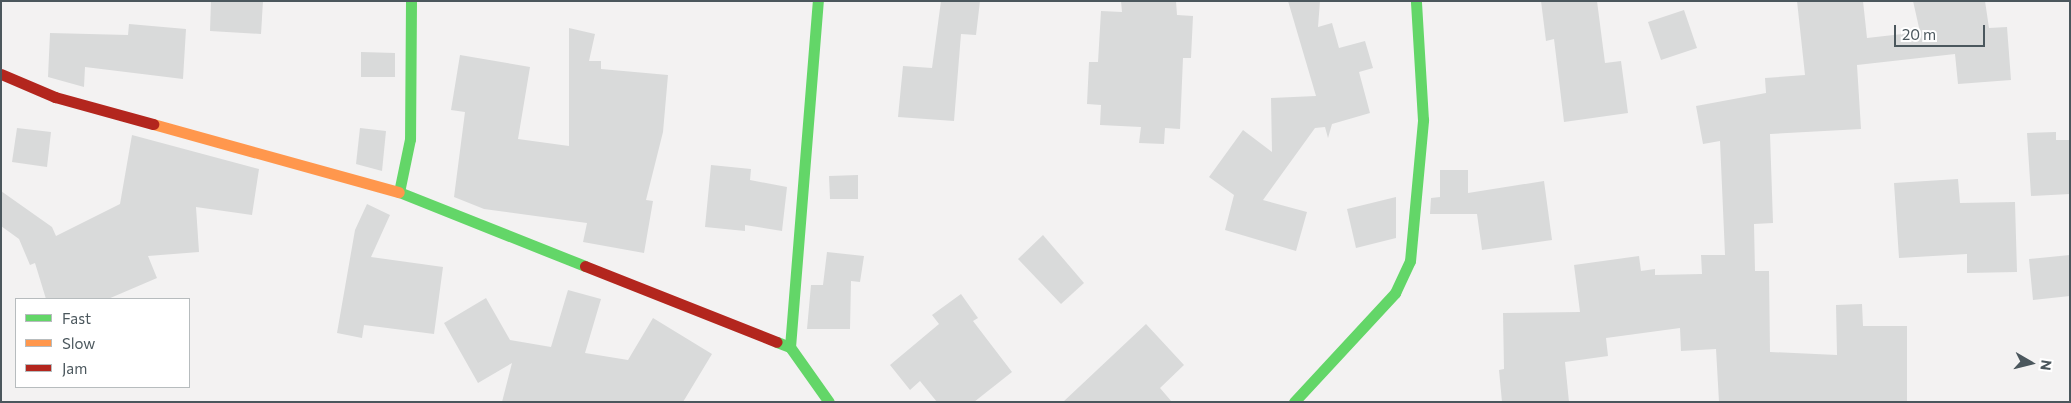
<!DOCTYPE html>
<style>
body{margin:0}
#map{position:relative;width:2071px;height:403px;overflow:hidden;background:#f3f2f2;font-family:Commissioner,sans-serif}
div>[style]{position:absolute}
.building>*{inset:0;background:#d9dada}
.fast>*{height:11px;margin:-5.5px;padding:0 5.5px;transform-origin:5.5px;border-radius:5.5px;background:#63d668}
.slow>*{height:11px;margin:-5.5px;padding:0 5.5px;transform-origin:5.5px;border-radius:5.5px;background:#ff974d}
.jam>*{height:11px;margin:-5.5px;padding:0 5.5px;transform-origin:5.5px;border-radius:5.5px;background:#b3261e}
span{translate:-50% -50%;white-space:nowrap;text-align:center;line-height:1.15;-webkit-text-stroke:4px #fff;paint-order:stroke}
.frame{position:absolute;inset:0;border:2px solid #4b575d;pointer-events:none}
.legend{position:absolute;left:15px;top:298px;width:175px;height:90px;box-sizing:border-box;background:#fff;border:1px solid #b7bcbe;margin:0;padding:6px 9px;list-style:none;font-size:15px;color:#4b575d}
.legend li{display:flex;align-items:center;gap:10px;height:25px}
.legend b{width:25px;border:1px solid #b7bcbe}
.north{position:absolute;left:2006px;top:338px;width:50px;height:50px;-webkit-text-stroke:4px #fff;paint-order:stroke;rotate:98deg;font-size:14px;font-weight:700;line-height:20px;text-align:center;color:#4b575d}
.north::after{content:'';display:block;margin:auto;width:18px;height:22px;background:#4b575d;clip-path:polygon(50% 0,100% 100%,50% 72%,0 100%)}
.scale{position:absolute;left:1894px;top:25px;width:91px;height:22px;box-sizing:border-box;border:2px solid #4b575d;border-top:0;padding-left:6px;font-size:15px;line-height:18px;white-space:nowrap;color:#4b575d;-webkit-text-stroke:4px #fff;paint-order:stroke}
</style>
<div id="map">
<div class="building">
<div style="clip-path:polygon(211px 1px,263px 1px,261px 34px,210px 31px)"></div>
<div style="clip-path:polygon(941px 1px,980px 1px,976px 35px,961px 34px,954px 121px,898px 117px,903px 66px,932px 68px)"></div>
<div style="clip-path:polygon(1121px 1px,1176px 1px,1177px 15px,1193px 16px,1191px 58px,1183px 58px,1180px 129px,1165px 128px,1164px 144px,1139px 143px,1141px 127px,1100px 125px,1101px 105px,1087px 104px,1089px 62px,1098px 62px,1101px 11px,1122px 12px)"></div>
<div style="clip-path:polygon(1288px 1px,1320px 1px,1318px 27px,1332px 23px,1339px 48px,1365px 41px,1373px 68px,1359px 72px,1370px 113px,1332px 124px,1328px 138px,1325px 127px,1315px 128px,1263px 200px,1307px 212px,1296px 251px,1225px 230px,1234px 195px,1209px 177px,1243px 130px,1272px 152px,1271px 98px,1316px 96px)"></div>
<div style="clip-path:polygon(1541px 1px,1597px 1px,1605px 63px,1621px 61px,1628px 113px,1564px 122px,1554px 39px,1546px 41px)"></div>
<div style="clip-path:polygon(1797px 1px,1863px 1px,1867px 38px,1920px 32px,1913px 1px,1985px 1px,1989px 28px,2007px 27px,2011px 80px,1958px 84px,1955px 54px,1857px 65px,1861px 129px,1770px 134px,1773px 223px,1754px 224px,1755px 271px,1769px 271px,1770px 352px,1837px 355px,1836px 305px,1862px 304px,1863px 326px,1907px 326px,1907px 402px,1719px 402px,1716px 349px,1681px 351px,1680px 328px,1606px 338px,1608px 356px,1565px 362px,1569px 402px,1502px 402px,1499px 370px,1504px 369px,1503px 313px,1580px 312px,1574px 265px,1639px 256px,1641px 271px,1655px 269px,1655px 275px,1702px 274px,1701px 255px,1725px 255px,1720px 141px,1703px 144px,1696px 106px,1766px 93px,1765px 78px,1805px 75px)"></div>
<div style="clip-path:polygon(1684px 10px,1697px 48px,1661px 60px,1648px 22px)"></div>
<div style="clip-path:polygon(129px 24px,186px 29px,183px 79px,85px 67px,84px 87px,48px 77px,50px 33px,128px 35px)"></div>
<div style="clip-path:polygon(569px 28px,595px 34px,589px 61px,601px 61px,601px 69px,668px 75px,663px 132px,646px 200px,653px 201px,644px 253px,583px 242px,587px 223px,484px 209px,454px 197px,465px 112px,451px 110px,460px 55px,530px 67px,518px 139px,569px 146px)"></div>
<div style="clip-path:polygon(361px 52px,395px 53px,395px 77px,361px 77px)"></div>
<div style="clip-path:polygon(17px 128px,51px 132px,47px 167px,12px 162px)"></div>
<div style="clip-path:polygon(360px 128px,386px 131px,382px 171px,356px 164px)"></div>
<div style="clip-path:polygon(2056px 132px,2056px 140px,2070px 140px,2070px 194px,2031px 196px,2027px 133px)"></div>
<div style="clip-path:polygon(132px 135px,259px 169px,252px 215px,196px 207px,199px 252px,148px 256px,157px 278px,108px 299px,46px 299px,35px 263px,30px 265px,19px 239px,1px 226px,1px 191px,52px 227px,56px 236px,120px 204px)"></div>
<div style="clip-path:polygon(711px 165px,751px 169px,750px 180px,787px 187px,782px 231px,745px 225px,745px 231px,705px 227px)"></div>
<div style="clip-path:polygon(1440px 170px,1468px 170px,1468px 193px,1544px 181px,1552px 240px,1482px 250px,1477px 214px,1430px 214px,1431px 198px,1440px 197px)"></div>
<div style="clip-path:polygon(858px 175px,858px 199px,830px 199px,829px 176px)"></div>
<div style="clip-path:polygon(1958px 179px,1960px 203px,2015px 202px,2017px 272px,1967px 273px,1967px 254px,1899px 258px,1894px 183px)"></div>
<div style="clip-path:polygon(1396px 197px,1396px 238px,1356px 248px,1347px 209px)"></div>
<div style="clip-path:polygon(367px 204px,390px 215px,371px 257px,443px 267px,434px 334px,364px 325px,362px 338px,337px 333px,355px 230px)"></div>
<div style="clip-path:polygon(1043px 235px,1084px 283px,1061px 304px,1018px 259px)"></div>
<div style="clip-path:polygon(827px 252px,864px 256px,860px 282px,851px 281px,850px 329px,807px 329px,811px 285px,823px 285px)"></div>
<div style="clip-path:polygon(2070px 255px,2070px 296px,2033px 300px,2029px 259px)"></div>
<div style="clip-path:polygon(568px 290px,601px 299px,585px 353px,628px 360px,653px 318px,712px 354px,683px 402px,502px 402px,512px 363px,478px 383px,444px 323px,486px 298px,510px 340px,551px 347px)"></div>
<div style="clip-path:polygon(961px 294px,978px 318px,973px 321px,1012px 372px,974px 402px,937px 402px,920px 381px,910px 390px,890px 365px,939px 324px,932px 315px)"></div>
<div style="clip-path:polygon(1146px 324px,1184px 365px,1160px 388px,1172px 402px,1063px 402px)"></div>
</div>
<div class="fast">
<div style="left:411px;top:1px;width:138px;rotate:90.4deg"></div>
<div style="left:410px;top:139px;width:54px;rotate:101.7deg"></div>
<div style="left:399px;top:192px;width:200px;rotate:21.7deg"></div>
<div style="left:777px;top:342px;width:14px;rotate:21deg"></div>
<div style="left:790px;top:347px;width:67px;rotate:54.7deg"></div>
<div style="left:790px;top:347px;width:347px;rotate:-85.4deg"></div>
<div style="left:1294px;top:402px;width:149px;rotate:-47.2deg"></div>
<div style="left:1395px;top:293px;width:35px;rotate:-65deg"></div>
<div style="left:1410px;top:261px;width:142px;rotate:-84.7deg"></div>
<div style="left:1423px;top:120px;width:119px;rotate:-93.4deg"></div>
</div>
<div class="slow">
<div style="left:153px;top:124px;width:255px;rotate:15.5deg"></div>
</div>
<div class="jam">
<div style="left:1px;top:74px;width:59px;rotate:23.1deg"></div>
<div style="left:55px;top:97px;width:102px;rotate:15.4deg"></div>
<div style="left:585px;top:266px;width:206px;rotate:21.6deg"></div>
</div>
<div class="frame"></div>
<ul class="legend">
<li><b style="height:6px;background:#63d668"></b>Fast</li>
<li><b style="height:6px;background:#ff974d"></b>Slow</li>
<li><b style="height:6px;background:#b3261e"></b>Jam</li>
</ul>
<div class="north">N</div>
<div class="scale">20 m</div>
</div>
